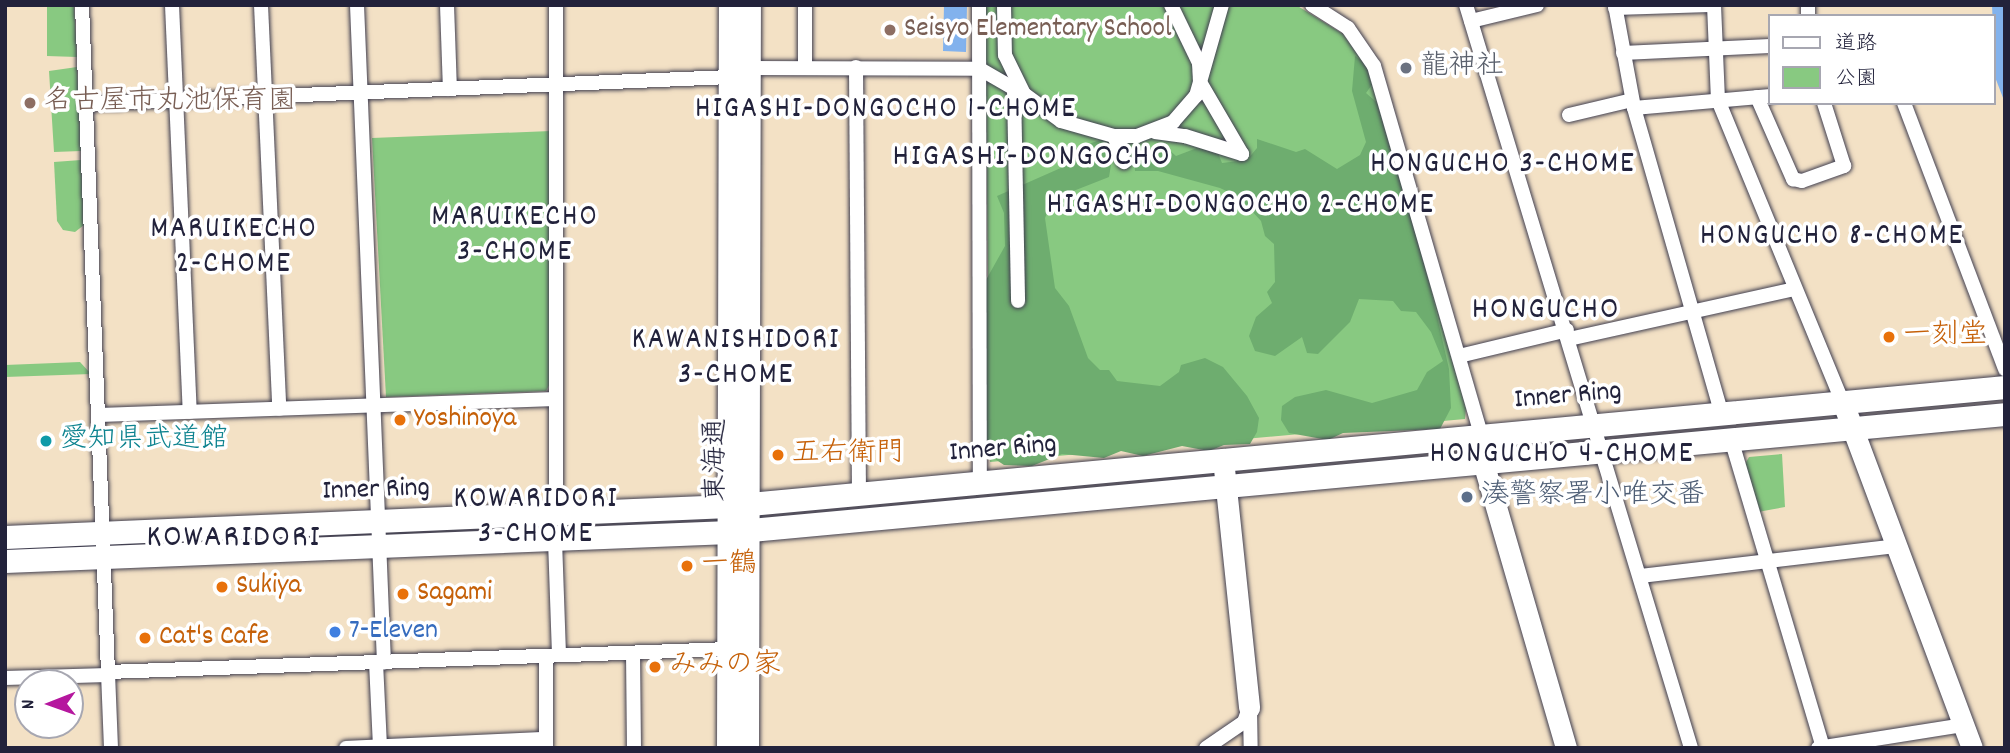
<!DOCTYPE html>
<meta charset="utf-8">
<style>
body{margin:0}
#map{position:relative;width:2010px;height:753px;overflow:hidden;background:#f3e1c5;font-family:Dekko,"Klee One",sans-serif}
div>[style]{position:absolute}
.green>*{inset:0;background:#88c981}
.forest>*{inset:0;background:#6ead6f}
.water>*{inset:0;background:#82b2ed}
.roads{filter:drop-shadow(0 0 2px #413f50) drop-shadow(0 0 2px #413f50)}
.street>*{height:14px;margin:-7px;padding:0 7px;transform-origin:7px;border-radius:7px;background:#fff}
.secondary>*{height:21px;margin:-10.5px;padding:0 10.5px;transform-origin:10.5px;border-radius:10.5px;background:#fff}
.primary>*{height:23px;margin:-11.5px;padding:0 11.5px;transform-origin:11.5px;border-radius:11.5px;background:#fff}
.dots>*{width:19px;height:19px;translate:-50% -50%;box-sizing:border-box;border:4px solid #fff;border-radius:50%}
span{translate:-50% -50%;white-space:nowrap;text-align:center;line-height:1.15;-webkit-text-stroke:7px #fff;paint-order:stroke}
.education-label{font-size:28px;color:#785e54}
.left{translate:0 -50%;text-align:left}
.worship-label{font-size:28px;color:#5b616d}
.food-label{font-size:28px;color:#c56008}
.street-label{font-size:28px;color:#22223b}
.culture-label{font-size:28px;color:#0d838f}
.service-label{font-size:28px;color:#4e5e75}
.shop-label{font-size:28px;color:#366cbe}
.neighbourhood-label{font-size:30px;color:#22223b;letter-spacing:2px}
.quarter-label{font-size:32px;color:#22223b;letter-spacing:2px}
.frame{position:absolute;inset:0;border:7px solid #22223b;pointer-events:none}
.legend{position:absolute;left:1768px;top:14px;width:228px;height:91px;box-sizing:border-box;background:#fff;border:2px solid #a7a7b1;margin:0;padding:9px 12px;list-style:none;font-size:21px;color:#22223b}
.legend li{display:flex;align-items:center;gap:14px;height:35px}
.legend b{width:35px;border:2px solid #a7a7b1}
.north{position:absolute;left:14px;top:669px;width:70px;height:70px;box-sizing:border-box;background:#fff;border:2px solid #a7a7b1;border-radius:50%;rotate:269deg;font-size:19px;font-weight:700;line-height:28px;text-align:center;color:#22223b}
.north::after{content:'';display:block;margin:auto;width:24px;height:32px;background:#b5179e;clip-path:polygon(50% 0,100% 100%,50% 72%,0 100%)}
</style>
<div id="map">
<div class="green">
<div style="clip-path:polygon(47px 5px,74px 5px,77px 57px,47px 56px)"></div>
<div style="clip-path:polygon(985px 5px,1296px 5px,1343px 34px,1368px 69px,1466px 408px,1465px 419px,990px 462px)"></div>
<div style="clip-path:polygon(77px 67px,81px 151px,54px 152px,49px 71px)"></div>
<div style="clip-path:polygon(551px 131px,551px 382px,546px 391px,386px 397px,372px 138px)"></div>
<div style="clip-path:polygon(81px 160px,84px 225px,75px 232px,63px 230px,57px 221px,54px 162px)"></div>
<div style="clip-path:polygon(80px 362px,91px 374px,5px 377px,5px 365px)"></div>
<div style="clip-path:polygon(1782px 454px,1785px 507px,1758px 512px,1745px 464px,1749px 457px)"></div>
</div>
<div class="forest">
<div style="clip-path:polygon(1355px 56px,1371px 67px,1374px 82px,1366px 93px,1383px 108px,1431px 290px,1449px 369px,1451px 408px,1440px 429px,1343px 433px,1328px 440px,1289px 433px,1281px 420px,1282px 406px,1295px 397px,1326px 390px,1372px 403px,1417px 390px,1427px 372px,1443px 361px,1431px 332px,1416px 312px,1401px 311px,1393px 301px,1359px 299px,1350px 322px,1318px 354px,1307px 353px,1302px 337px,1275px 356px,1255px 351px,1249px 336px,1256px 317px,1272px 303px,1267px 292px,1275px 282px,1274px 244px,1265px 236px,1261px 221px,1239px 197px,1220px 188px,1158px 171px,1135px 171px,1134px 160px,1145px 149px,1166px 147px,1176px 156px,1197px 148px,1218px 153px,1222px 163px,1247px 160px,1257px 148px,1257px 139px,1296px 152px,1305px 149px,1337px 169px,1360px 155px,1366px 142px,1352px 91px)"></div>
<div style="clip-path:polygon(1106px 138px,1114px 147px,1109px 177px,1053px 199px,1045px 218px,1055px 288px,1069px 306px,1088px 358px,1100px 370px,1109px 370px,1117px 381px,1160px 386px,1179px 372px,1181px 365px,1205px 358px,1223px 367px,1247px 396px,1259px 418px,1257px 432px,1250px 444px,1224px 445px,1209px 451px,1182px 446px,1143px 456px,1121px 451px,1104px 458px,1062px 454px,1032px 466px,1004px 465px,983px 451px,982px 287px,1005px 246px,1004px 213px,997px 196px,1063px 167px,1062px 153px)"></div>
</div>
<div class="water">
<div style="clip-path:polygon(944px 5px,967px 5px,966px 52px,943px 51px)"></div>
<div style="clip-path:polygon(1992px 5px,2005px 5px,2005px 103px,1995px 77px)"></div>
</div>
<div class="roads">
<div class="street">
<div style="left:82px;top:5px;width:668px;rotate:87.77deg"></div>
<div style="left:172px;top:5px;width:407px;rotate:87.5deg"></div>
<div style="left:261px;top:5px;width:404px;rotate:87.4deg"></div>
<div style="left:357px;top:5px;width:658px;rotate:87.65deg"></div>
<div style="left:447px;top:5px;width:84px;rotate:88deg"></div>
<div style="left:979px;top:5px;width:477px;rotate:89.9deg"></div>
<div style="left:1004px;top:5px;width:50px;rotate:88.9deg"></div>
<div style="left:1005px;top:55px;width:43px;rotate:64deg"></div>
<div style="left:1024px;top:94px;width:46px;rotate:36.1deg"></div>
<div style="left:1061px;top:121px;width:55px;rotate:15.8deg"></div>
<div style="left:1114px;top:136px;width:23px"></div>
<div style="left:1137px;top:136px;width:39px;rotate:-21deg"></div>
<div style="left:1173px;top:122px;width:35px;rotate:-49deg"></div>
<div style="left:1196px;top:96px;width:95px;rotate:-74.1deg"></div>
<div style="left:1312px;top:5px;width:43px;rotate:32.6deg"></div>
<div style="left:1348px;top:28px;width:46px;rotate:55.6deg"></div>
<div style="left:1374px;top:66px;width:383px;rotate:73.8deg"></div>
<div style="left:1466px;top:5px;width:776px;rotate:73.15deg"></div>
<div style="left:1615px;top:5px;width:105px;rotate:79.5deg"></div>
<div style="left:1634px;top:108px;width:318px;rotate:74deg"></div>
<div style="left:1714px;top:5px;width:95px;rotate:87.6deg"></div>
<div style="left:1718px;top:100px;width:328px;rotate:67.6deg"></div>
<div style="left:1808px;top:5px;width:11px;rotate:90deg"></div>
<div style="left:1615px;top:8px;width:95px;rotate:-1.8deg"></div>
<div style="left:1471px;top:21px;width:68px;rotate:-13.6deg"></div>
<div style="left:1623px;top:53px;width:147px;rotate:-2.7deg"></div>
<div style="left:805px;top:67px;width:62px;rotate:-90deg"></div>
<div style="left:856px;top:67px;width:426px;rotate:89.6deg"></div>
<div style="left:748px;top:68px;width:232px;rotate:0.2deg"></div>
<div style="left:980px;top:69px;width:39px;rotate:30deg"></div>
<div style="left:1014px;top:89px;width:212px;rotate:88.9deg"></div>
<div style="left:1757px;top:97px;width:90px;rotate:66.3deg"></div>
<div style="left:1793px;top:179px;width:9px;rotate:13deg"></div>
<div style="left:1802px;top:181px;width:45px;rotate:-19.7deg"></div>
<div style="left:1844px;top:166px;width:66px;rotate:-107.6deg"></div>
<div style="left:1904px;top:103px;width:285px;rotate:69.2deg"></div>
<div style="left:86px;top:104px;width:645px;rotate:-2.4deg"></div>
<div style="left:1634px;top:108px;width:137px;rotate:-5deg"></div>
<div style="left:1569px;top:115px;width:65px;rotate:-13.4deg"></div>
<div style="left:1155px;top:132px;width:30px;rotate:8deg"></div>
<div style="left:1185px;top:136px;width:60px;rotate:17.5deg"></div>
<div style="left:1242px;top:154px;width:83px;rotate:-120.3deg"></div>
<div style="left:1200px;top:82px;width:19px;rotate:-93deg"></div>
<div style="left:1199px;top:63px;width:64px;rotate:-115.8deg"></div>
<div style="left:1114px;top:136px;width:28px;rotate:69deg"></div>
<div style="left:1569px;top:339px;width:230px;rotate:-12.5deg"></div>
<div style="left:1459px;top:356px;width:111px;rotate:-13.5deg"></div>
<div style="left:99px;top:415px;width:457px;rotate:-2deg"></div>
<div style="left:1731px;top:439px;width:322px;rotate:73.4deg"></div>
<div style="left:556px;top:513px;width:508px;rotate:-90deg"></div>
<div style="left:555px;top:540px;width:115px;rotate:88deg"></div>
<div style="left:1641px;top:576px;width:258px;rotate:-6.7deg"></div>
<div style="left:633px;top:653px;width:95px;rotate:89.4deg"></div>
<div style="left:546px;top:656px;width:90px;rotate:90deg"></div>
<div style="left:376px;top:662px;width:84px;rotate:87.3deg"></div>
<div style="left:5px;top:678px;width:103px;rotate:-1.7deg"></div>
<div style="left:1250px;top:709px;width:39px;rotate:89deg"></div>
<div style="left:111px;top:748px;width:76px;rotate:-92.3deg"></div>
<div style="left:108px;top:672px;width:621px;rotate:-2.12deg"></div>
<div style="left:346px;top:748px;width:200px;rotate:-2.6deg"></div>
<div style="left:1206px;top:748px;width:46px;rotate:-34.4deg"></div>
<div style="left:1244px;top:722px;width:15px;rotate:-70deg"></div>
<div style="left:1818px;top:748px;width:148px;rotate:-9deg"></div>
</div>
<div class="secondary">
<div style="left:1843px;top:403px;width:368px;rotate:69.5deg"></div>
<div style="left:1223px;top:459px;width:250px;rotate:84deg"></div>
<div style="left:1483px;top:462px;width:298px;rotate:73.8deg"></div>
</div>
<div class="primary">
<div style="left:5px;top:537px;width:724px;rotate:-2.46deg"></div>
<div style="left:728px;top:506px;width:1283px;rotate:-5.32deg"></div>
<div style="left:5px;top:561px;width:725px;rotate:-2.29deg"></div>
<div style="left:729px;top:532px;width:1281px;rotate:-5.28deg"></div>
<div style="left:728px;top:748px;width:743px;rotate:-89.85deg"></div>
<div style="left:747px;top:748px;width:743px;rotate:-89.85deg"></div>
</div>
</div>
<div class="dots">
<div style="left:890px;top:30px;background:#8d6e63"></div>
<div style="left:1406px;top:68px;background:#6b7280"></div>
<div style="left:30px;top:103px;background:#8d6e63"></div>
<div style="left:1889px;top:337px;background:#e8710a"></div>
<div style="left:400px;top:420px;background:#e8710a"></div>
<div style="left:46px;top:441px;background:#0f9aa8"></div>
<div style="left:778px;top:455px;background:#e8710a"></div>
<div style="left:1467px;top:497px;background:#5c6f8a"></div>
<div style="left:687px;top:566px;background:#e8710a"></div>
<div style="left:222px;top:587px;background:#e8710a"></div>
<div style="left:403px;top:594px;background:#e8710a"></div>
<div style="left:335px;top:632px;background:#3f7fe0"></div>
<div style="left:145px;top:638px;background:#e8710a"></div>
<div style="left:655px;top:667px;background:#e8710a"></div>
</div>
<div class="education-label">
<span class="left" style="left:904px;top:30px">Seisyo Elementary School</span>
<span class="left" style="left:44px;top:103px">名古屋市丸池保育園</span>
</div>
<div class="worship-label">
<span class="left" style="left:1420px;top:68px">龍神社</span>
</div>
<div class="food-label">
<span class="left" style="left:1903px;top:337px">一刻堂</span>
<span class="left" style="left:414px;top:420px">Yoshinoya</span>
<span class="left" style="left:792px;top:455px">五右衛門</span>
<span class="left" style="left:701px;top:566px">一鶴</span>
<span class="left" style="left:236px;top:587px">Sukiya</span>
<span class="left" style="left:417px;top:594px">Sagami</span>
<span class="left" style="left:159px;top:638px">Cat's Cafe</span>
<span class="left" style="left:669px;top:667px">みみの家</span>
</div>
<div class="street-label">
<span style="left:1568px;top:397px;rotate:-5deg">Inner Ring</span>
<span style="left:1003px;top:450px;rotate:-5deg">Inner Ring</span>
<span style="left:718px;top:460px;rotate:-90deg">東海通</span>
<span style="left:376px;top:491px;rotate:-2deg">Inner Ring</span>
</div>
<div class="culture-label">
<span class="left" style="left:60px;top:441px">愛知県武道館</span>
</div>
<div class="service-label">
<span class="left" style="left:1481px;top:497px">湊警察署小唯交番</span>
</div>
<div class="shop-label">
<span class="left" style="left:349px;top:632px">7-Eleven</span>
</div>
<div class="neighbourhood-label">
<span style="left:886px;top:111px">HIGASHI-DONGOCHO 1-CHOME</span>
<span style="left:1503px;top:166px">HONGUCHO 3-CHOME</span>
<span style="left:1241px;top:207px">HIGASHI-DONGOCHO 2-CHOME</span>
<span style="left:515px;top:236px">MARUIKECHO<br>3-CHOME</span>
<span style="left:234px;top:248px">MARUIKECHO<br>2-CHOME</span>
<span style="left:1832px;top:238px">HONGUCHO 8-CHOME</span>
<span style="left:736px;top:359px">KAWANISHIDORI<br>3-CHOME</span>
<span style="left:1562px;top:456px">HONGUCHO 4-CHOME</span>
<span style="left:536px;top:518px">KOWARIDORI<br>3-CHOME</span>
</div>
<div class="quarter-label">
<span style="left:1032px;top:158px">HIGASHI-DONGOCHO</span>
<span style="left:1546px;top:311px">HONGUCHO</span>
<span style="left:234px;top:539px">KOWARIDORI</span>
</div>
<div class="frame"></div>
<ul class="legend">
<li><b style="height:9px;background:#fff"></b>道路</li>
<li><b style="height:19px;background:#88c981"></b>公園</li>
</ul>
<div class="north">N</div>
</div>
